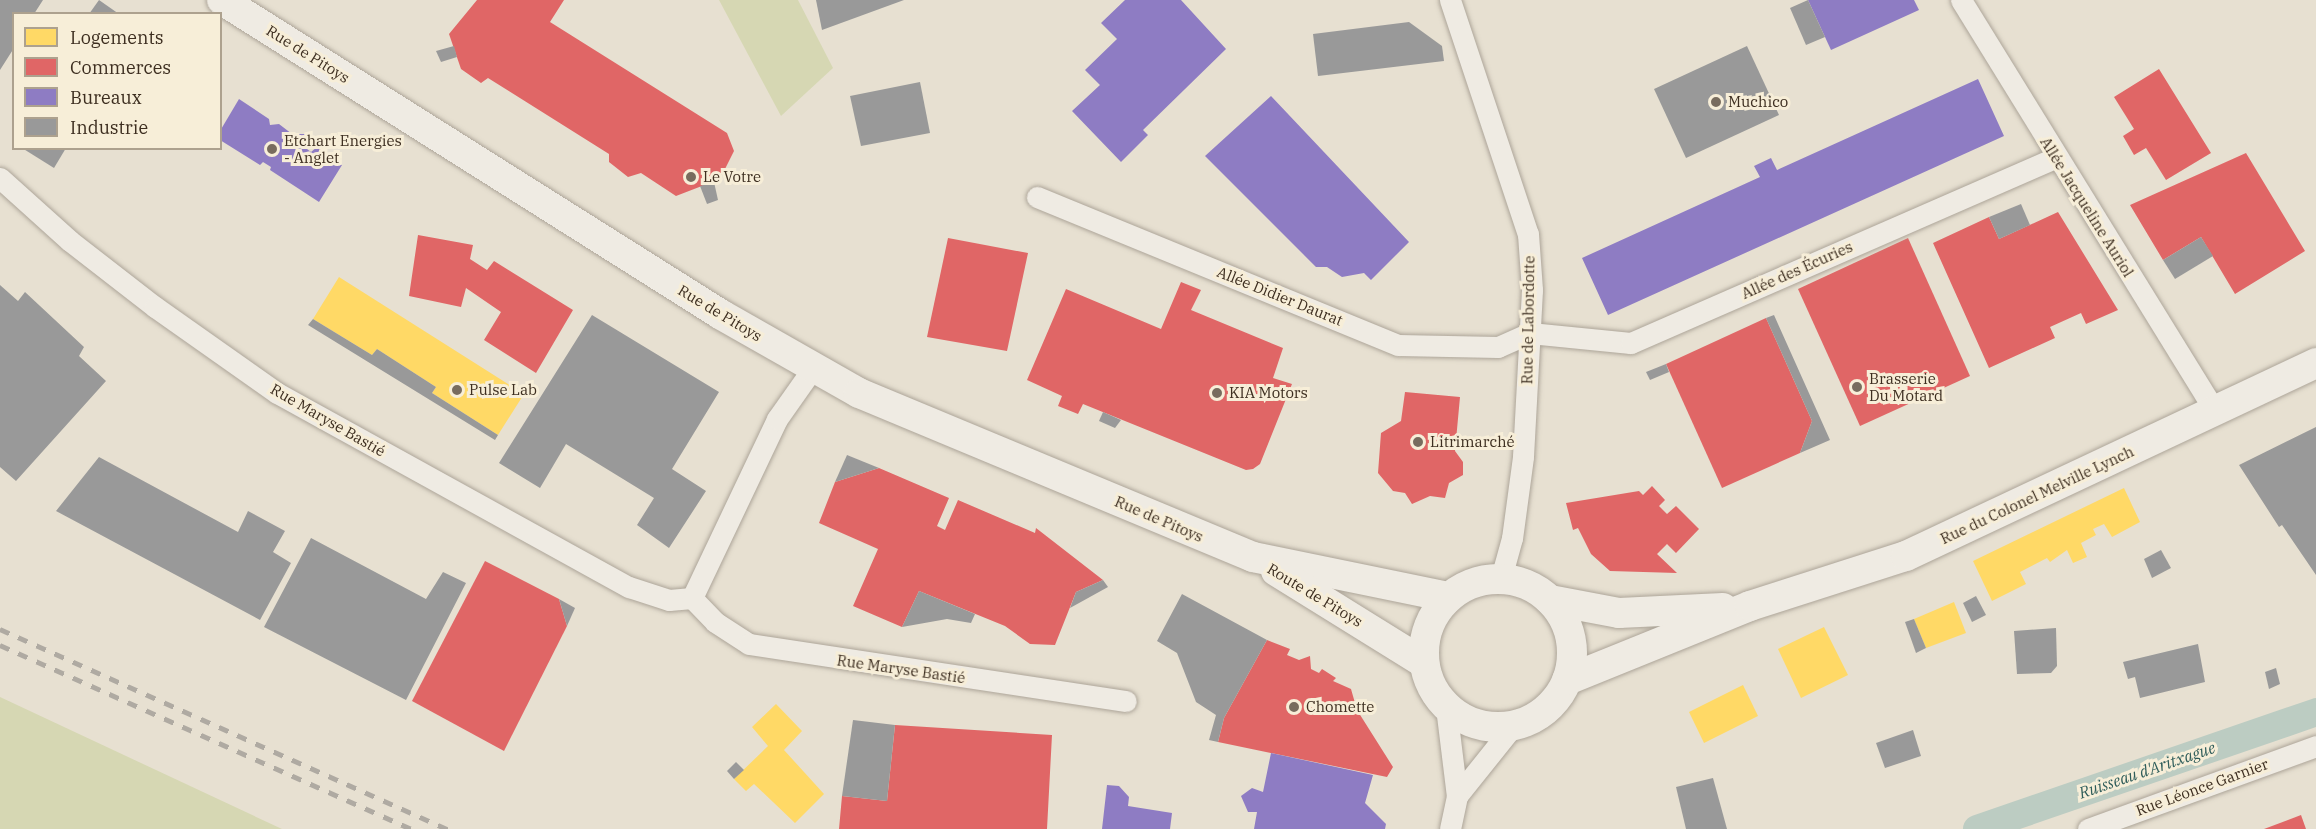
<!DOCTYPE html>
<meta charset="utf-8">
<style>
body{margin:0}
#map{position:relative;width:2316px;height:829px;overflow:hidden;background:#e7e0d1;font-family:"IBM Plex Serif",serif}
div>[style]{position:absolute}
.green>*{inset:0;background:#d6d7b3}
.homes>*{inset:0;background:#ffd966}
.shops>*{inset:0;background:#e06666}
.offices>*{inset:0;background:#8e7cc3}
.industry>*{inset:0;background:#999}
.canal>*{height:28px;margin:-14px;padding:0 14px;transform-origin:14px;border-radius:14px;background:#bcccc2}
.roads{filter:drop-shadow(0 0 2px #ada599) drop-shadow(0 0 2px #ada599)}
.street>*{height:21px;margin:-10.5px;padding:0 10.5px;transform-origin:10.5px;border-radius:10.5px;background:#efebe3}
.secondary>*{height:30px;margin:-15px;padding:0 15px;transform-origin:15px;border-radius:15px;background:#efebe3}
.secondary>.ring{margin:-15px;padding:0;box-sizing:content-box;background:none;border:30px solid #efebe3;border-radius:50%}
.rail>*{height:4.5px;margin-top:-2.25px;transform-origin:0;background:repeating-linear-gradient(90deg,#afaaa2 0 10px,transparent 0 20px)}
.dots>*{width:16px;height:16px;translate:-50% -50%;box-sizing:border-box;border:3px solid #f7eed8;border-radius:50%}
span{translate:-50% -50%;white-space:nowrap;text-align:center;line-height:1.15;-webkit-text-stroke:6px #f7eed8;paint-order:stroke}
.street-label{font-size:15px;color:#3d2e20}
.poi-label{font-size:15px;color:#3d2e20}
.left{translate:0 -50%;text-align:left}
.water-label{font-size:16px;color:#2f5d5a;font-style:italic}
.legend{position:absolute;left:12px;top:12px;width:210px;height:138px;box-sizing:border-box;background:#f7eed8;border:2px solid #ada18e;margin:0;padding:8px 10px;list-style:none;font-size:18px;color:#3d2e20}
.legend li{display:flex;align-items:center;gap:12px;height:30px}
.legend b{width:30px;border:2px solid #ada18e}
</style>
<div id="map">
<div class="green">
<div style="clip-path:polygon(719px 0,798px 0,833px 68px,781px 116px)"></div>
<div style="clip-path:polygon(0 697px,282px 829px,0 829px)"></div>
</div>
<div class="homes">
<div style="clip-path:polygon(339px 277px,524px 394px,498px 435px,432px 393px,436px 387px,377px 349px,372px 355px,313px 319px)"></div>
<div style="clip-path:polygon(2124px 488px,2140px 522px,2112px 537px,2104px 524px,2093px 529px,2096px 535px,2081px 543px,2087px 557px,2073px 563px,2067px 550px,2050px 562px,2047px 558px,2020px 572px,2026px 584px,1992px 601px,1973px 561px)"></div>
<div style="clip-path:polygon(1954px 602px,1966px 633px,1926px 648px,1914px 619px)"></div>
<div style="clip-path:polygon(1824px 627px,1848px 675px,1801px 698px,1778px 649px)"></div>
<div style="clip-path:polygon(1743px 685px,1758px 716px,1704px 743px,1689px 712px)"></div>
<div style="clip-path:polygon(776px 704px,802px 731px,784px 750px,824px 794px,795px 823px,754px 784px,746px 791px,734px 779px,768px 746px,752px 727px)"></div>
</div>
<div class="shops">
<div style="clip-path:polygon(477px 0,564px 0,550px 22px,727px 133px,734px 151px,720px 179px,676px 196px,641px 173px,628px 177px,609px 162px,609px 154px,488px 78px,481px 83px,461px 69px,449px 34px)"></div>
<div style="clip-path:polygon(2159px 69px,2211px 153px,2166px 180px,2146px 148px,2134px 155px,2123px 136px,2134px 129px,2114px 97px)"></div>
<div style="clip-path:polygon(2246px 153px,2305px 251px,2235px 294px,2201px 237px,2163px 260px,2130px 205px)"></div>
<div style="clip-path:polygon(2058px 212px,2118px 310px,2086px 324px,2081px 313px,2050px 327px,2055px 338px,1989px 368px,1933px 243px,1989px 217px,1999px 239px)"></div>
<div style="clip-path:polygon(418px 235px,473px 245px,470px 259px,487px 270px,494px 261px,573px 310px,536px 373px,484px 340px,501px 312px,466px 288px,461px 307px,409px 296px)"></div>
<div style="clip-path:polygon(948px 238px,1028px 253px,1007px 351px,927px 337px)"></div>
<div style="clip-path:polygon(1908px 238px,1970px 376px,1860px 426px,1798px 289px)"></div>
<div style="clip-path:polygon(1181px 282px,1201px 290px,1191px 310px,1283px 348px,1273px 378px,1292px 384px,1260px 464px,1253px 469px,1246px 470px,1083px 404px,1078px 414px,1058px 406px,1062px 396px,1027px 380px,1066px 289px,1161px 329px)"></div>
<div style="clip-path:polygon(1766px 318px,1812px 421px,1800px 453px,1722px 488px,1666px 364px)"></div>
<div style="clip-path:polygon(1405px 392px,1460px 397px,1455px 451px,1463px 462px,1463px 475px,1449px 483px,1445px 498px,1430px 496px,1412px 504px,1405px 493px,1393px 491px,1378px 473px,1381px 433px,1401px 421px)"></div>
<div style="clip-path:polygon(879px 468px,949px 498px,937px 526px,945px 530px,958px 500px,1035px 533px,1036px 528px,1103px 580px,1076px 592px,1055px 645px,1030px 644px,1005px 626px,919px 591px,902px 627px,853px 606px,878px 549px,819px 523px,835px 482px)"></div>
<div style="clip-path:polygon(1652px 486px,1665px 500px,1659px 506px,1667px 514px,1676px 506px,1699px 529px,1676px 553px,1667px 544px,1657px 554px,1677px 573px,1610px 571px,1591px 554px,1578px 528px,1573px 530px,1566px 503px,1639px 491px,1643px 495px)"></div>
<div style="clip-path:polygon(485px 561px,559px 599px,567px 626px,504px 751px,412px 701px)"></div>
<div style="clip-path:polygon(1267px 640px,1290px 649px,1287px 655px,1299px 660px,1310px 656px,1311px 669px,1319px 673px,1322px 669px,1336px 678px,1333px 681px,1351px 689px,1357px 710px,1393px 767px,1387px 777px,1218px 742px,1224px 718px)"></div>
<div style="clip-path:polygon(895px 725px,1052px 735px,1047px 829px,839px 829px,842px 796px,887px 801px)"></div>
<div style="clip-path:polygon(2301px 815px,2306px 829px,2264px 829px)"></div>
</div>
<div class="offices">
<div style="clip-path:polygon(1125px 0,1181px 0,1226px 49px,1143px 130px,1148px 135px,1121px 162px,1072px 111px,1100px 85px,1085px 70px,1117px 39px,1101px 23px)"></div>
<div style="clip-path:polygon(1808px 0,1914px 0,1919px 10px,1831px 50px)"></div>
<div style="clip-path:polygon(1978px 79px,2004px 136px,1608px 315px,1582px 258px,1760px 177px,1754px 166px,1771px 158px,1777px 170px)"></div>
<div style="clip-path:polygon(1271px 96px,1409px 242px,1371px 280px,1364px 273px,1342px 277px,1327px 267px,1316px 267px,1205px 156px)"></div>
<div style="clip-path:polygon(239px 99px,269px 119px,270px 125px,279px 124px,292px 134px,306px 134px,303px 146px,311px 152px,317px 147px,342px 165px,319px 202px,270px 170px,271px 167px,263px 162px,260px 165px,220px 140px,220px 131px)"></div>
<div style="clip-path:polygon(1271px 753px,1373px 775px,1365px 803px,1386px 824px,1385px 829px,1254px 829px,1257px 812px,1248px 812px,1241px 796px,1252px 788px,1263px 792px)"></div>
<div style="clip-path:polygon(1107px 785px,1119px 786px,1129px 797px,1128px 806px,1172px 813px,1170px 829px,1102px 829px)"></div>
</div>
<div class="industry">
<div style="clip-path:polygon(0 0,43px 0,34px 14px,14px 14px,14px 48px,0 70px)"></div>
<div style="clip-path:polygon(99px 0,119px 14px,89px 14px)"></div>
<div style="clip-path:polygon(816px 0,904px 0,822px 30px)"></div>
<div style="clip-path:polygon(1808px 0,1825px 37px,1806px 45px,1790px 8px)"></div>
<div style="clip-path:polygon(1409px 22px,1442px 46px,1444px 61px,1318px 76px,1313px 34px)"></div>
<div style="clip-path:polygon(454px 46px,457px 57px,441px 62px,436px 51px)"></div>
<div style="clip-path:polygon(1747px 46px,1779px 115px,1686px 158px,1654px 89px)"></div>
<div style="clip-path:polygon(920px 82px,930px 133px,861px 146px,850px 96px)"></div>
<div style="clip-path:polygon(22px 148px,66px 148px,54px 168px)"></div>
<div style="clip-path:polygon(714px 182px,718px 200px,707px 204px,700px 186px)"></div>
<div style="clip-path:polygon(2021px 204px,2030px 225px,1999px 239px,1989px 217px)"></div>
<div style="clip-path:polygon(2201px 237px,2213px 256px,2175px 279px,2163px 260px)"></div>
<div style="clip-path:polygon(0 285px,18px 301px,25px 292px,84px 347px,79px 356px,106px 381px,16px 481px,0 467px)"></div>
<div style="clip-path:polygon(592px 315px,719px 392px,672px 469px,706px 491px,669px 548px,637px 525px,654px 498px,566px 444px,540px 488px,499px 463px)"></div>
<div style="clip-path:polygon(1774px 315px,1830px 440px,1800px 453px,1812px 421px,1766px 318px)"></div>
<div style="clip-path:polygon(313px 319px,372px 355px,377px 349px,436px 387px,432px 393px,498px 435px,495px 440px,308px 325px)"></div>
<div style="clip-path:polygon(1666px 364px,1669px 372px,1650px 380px,1646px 372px)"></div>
<div style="clip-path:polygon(1103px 412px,1121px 420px,1115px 428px,1099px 421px)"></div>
<div style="clip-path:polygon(2316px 427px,2316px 575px,2282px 525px,2279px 527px,2239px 465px)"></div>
<div style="clip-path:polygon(847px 455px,879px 468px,835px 482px)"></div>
<div style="clip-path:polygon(99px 457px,238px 532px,248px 511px,285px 531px,273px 552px,291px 563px,260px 620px,56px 511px)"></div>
<div style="clip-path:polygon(311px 538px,426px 599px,443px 572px,466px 583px,406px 700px,264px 627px)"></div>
<div style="clip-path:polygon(2161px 550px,2171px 568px,2152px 578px,2144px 559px)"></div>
<div style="clip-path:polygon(1103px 580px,1108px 587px,1070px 608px,1076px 592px)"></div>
<div style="clip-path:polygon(919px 591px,975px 614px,971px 623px,947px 619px,902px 627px)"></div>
<div style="clip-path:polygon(1182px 594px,1267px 640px,1224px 718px,1218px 742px,1209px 740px,1216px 715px,1196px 702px,1177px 653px,1157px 641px)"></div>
<div style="clip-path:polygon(1976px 596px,1986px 615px,1972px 622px,1963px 603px)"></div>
<div style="clip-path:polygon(559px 599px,575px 608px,567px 626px)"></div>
<div style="clip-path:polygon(1914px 619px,1926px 648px,1916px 653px,1905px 622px)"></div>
<div style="clip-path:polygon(2056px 628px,2057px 666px,2051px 673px,2017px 674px,2014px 631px)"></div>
<div style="clip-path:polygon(2198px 644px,2205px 682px,2140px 698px,2135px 677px,2128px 679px,2123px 662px)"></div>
<div style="clip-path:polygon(2276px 668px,2280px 684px,2269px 689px,2265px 672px)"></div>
<div style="clip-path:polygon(853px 720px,895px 725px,887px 801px,842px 796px)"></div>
<div style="clip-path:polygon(1913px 730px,1921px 756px,1885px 768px,1876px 743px)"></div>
<div style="clip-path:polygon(736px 762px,744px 770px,734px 779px,727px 771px)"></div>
<div style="clip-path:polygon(1713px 778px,1727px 829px,1686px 829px,1676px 787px)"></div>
</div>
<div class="canal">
<div style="left:1977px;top:829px;width:359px;rotate:-19deg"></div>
</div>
<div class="roads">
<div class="street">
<div style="left:1450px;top:0;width:247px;rotate:71.6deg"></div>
<div style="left:1528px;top:234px;width:56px;rotate:85.9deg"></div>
<div style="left:1532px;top:290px;width:167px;rotate:93.1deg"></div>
<div style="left:1523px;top:457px;width:82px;rotate:97.7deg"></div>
<div style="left:1512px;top:538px;width:41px;rotate:105.4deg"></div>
<div style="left:1961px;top:0;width:485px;rotate:58.3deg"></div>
<div style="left:0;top:178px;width:94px;rotate:42deg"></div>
<div style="left:70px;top:241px;width:108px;rotate:37.8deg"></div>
<div style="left:155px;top:307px;width:149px;rotate:35.2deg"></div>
<div style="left:277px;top:393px;width:402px;rotate:28.9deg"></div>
<div style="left:629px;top:587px;width:42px;rotate:18deg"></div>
<div style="left:669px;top:600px;width:23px;rotate:-5deg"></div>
<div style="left:692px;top:598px;width:198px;rotate:-64.6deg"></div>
<div style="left:777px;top:419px;width:62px;rotate:-54.8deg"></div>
<div style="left:1037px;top:197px;width:390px;rotate:22.3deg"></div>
<div style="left:1398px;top:345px;width:100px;rotate:1.1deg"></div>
<div style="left:1498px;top:347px;width:35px;rotate:-24deg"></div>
<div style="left:1530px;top:333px;width:101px;rotate:5.7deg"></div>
<div style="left:1631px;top:343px;width:464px;rotate:-23.6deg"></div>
<div style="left:692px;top:598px;width:33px;rotate:46deg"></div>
<div style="left:715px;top:622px;width:40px;rotate:32.9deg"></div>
<div style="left:749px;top:644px;width:381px;rotate:8.6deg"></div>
<div style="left:1446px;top:707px;width:90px;rotate:83deg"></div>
<div style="left:1457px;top:796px;width:90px;rotate:-51.3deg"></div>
<div style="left:1450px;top:829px;width:34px;rotate:-78deg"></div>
<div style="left:2088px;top:829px;width:243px;rotate:-20deg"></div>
</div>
<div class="secondary">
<div style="left:222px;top:0;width:589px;rotate:32.23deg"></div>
<div style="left:720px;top:314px;width:160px;rotate:29.6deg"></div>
<div style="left:859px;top:393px;width:427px;rotate:22.6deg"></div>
<div style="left:1253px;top:557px;width:199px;rotate:11.6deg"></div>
<div style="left:1276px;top:571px;width:173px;rotate:31.8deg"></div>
<div class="ring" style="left:1424px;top:579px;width:118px;height:118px"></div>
<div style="left:1550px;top:600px;width:70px;rotate:10.7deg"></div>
<div style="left:1619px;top:613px;width:104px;rotate:-2.8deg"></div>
<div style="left:1567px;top:680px;width:197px;rotate:-22deg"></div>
<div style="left:1750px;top:606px;width:164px;rotate:-17.8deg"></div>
<div style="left:1906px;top:556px;width:453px;rotate:-25.2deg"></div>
</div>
</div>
<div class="rail">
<div style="left:0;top:629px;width:491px;rotate:24.1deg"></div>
<div style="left:0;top:645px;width:451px;rotate:24.1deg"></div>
</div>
<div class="dots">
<div style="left:1716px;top:102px;background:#786c5e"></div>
<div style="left:272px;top:149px;background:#786c5e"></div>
<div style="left:691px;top:177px;background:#786c5e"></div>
<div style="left:1857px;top:387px;background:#786c5e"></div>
<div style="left:457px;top:390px;background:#786c5e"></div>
<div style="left:1217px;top:393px;background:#786c5e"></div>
<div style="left:1418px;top:442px;background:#786c5e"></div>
<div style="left:1294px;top:707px;background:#786c5e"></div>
</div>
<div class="street-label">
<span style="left:308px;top:54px;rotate:32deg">Rue de Pitoys</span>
<span style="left:2087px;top:207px;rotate:58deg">Allée Jacqueline Auriol</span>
<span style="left:1797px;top:270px;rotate:-24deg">Allée des Écuries</span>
<span style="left:1280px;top:296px;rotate:22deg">Allée Didier Daurat</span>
<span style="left:720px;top:313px;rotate:31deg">Rue de Pitoys</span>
<span style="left:1528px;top:320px;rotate:-89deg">Rue de Labordotte</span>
<span style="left:328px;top:420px;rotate:30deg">Rue Maryse Bastié</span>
<span style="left:2037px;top:495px;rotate:-25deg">Rue du Colonel Melville Lynch</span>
<span style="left:1159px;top:519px;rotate:23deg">Rue de Pitoys</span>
<span style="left:1315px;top:595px;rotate:31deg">Route de Pitoys</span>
<span style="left:901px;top:669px;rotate:8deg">Rue Maryse Bastié</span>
<span style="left:2202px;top:787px;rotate:-20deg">Rue Léonce Garnier</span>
</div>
<div class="poi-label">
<span class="left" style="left:1728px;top:102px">Muchico</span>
<span class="left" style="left:284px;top:149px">Etchart Energies<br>- Anglet</span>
<span class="left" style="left:703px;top:177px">Le Votre</span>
<span class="left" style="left:1869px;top:387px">Brasserie<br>Du Motard</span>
<span class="left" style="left:469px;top:390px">Pulse Lab</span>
<span class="left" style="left:1229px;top:393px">KIA Motors</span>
<span class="left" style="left:1430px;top:442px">Litrimarché</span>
<span class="left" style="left:1306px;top:707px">Chomette</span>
</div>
<div class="water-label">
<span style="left:2147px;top:770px;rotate:-19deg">Ruisseau d'Aritxague</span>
</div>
<ul class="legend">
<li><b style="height:16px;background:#ffd966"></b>Logements</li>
<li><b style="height:16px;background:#e06666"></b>Commerces</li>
<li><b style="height:16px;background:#8e7cc3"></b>Bureaux</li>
<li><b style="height:16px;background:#999"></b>Industrie</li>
</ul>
</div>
